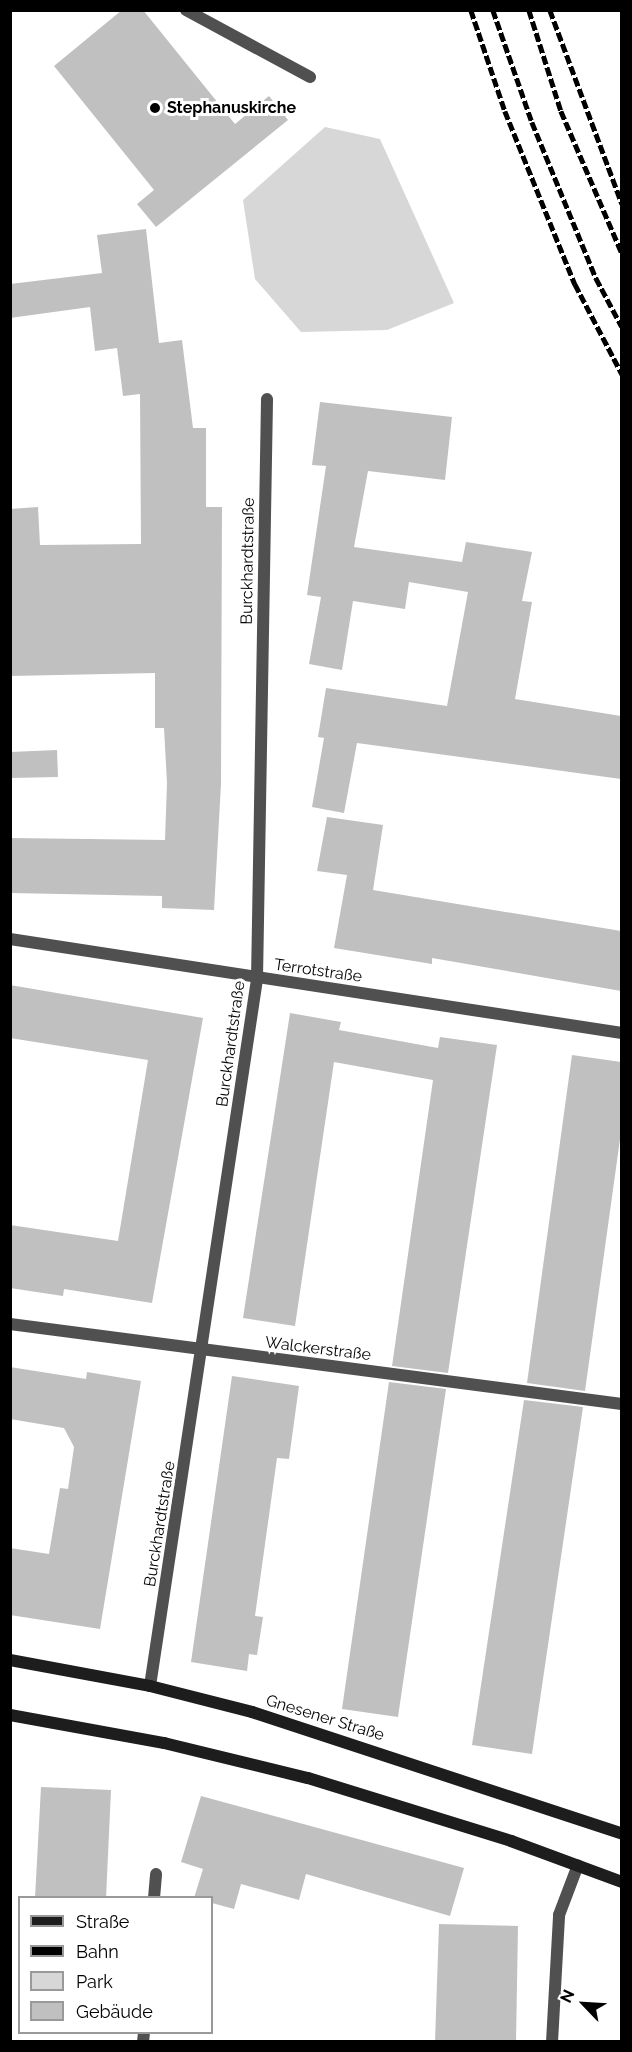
<!DOCTYPE html>
<meta charset="utf-8">
<style>
body{margin:0}
#map{position:relative;width:632px;height:2052px;overflow:hidden;background:#fff;font-family:Raleway,sans-serif}
div>[style]{position:absolute}
.green>*{inset:0;background:#d7d7d7}
.building>*{inset:0;background:#c0c0c0}
.minor>*{height:12px;margin:-6px;padding:0 6px;transform-origin:6px;border-radius:6px;background:#505050}
.secondary>*{height:12px;margin:-6px;padding:0 6px;transform-origin:6px;border-radius:6px;background:#1d1d1d}
.rail>*{height:4.5px;margin-top:-2.25px;transform-origin:0;background:repeating-linear-gradient(90deg,#000 0 9px,transparent 0 12px)}
.dots>*{width:16px;height:16px;translate:-50% -50%;box-sizing:border-box;border:3px solid #fff;border-radius:50%}
span{translate:-50% -50%;white-space:nowrap;text-align:center;line-height:1.15;-webkit-text-stroke:6px #fff;paint-order:stroke}
.poi-label{font-size:16px;color:#000;font-weight:700}
.left{translate:0 -50%;text-align:left}
.street-label{font-size:16px;color:#000}
.frame{position:absolute;inset:0;border:12px solid #000;pointer-events:none}
.legend{position:absolute;left:18px;top:1896px;width:195px;height:138px;box-sizing:border-box;background:#fff;border:2px solid #999;margin:0;padding:8px 10px;list-style:none;font-size:18px;color:#000}
.legend li{display:flex;align-items:center;gap:12px;height:30px}
.legend b{width:30px;border:2px solid #999}
.north{position:absolute;left:554px;top:1974px;width:60px;height:60px;-webkit-text-stroke:4px #fff;paint-order:stroke;rotate:295deg;font-size:16px;font-weight:700;line-height:24px;text-align:center;color:#000}
.north::after{content:'';display:block;margin:auto;width:21px;height:27px;background:#000;clip-path:polygon(50% 0,100% 100%,50% 72%,0 100%)}
</style>
<div id="map">
<div class="green">
<div style="clip-path:polygon(325px 127px,380px 139px,454px 303px,387px 330px,301px 332px,255px 279px,243px 200px)"></div>
</div>
<div class="building">
<div style="clip-path:polygon(122px 10px,143px 10px,235px 124px,269px 96px,288px 120px,156px 227px,137px 204px,154px 190px,54px 66px)"></div>
<div style="clip-path:polygon(146px 229px,159px 343px,182px 340px,193px 428px,206px 428px,206px 507px,222px 507px,221px 784px,214px 910px,162px 908px,162px 896px,10px 893px,10px 838px,165px 840px,167px 783px,164px 728px,155px 728px,155px 673px,10px 676px,10px 509px,38px 507px,40px 545px,141px 544px,140px 394px,123px 396px,117px 348px,95px 351px,90px 307px,10px 318px,10px 284px,102px 273px,97px 235px)"></div>
<div style="clip-path:polygon(320px 402px,452px 417px,445px 480px,368px 471px,354px 547px,462px 562px,466px 542px,532px 552px,522px 601px,532px 602px,515px 699px,621px 716px,621px 779px,357px 743px,344px 813px,312px 807px,324px 738px,318px 737px,326px 688px,447px 706px,468px 592px,409px 582px,405px 609px,353px 601px,342px 670px,309px 664px,321px 597px,307px 595px,326px 466px,312px 465px)"></div>
<div style="clip-path:polygon(57px 750px,58px 777px,10px 778px,10px 752px)"></div>
<div style="clip-path:polygon(327px 817px,383px 825px,373px 890px,621px 931px,621px 991px,432px 958px,432px 964px,334px 948px,347px 875px,317px 871px)"></div>
<div style="clip-path:polygon(10px 985px,203px 1018px,152px 1303px,64px 1289px,63px 1296px,10px 1288px,10px 1225px,118px 1241px,148px 1060px,10px 1038px)"></div>
<div style="clip-path:polygon(290px 1013px,341px 1022px,339px 1030px,438px 1048px,440px 1037px,497px 1045px,448px 1373px,392px 1366px,433px 1080px,334px 1062px,295px 1326px,243px 1318px)"></div>
<div style="clip-path:polygon(572px 1055px,621px 1062px,621px 1132px,585px 1391px,527px 1383px)"></div>
<div style="clip-path:polygon(10px 1367px,86px 1379px,87px 1372px,141px 1381px,100px 1629px,10px 1615px,10px 1548px,49px 1554px,60px 1488px,68px 1489px,74px 1447px,64px 1428px,10px 1419px)"></div>
<div style="clip-path:polygon(232px 1376px,299px 1386px,289px 1459px,277px 1458px,255px 1616px,263px 1617px,257px 1655px,249px 1654px,247px 1671px,191px 1662px)"></div>
<div style="clip-path:polygon(389px 1382px,446px 1389px,398px 1717px,342px 1709px)"></div>
<div style="clip-path:polygon(524px 1400px,583px 1407px,532px 1754px,472px 1745px)"></div>
<div style="clip-path:polygon(41px 1787px,111px 1790px,106px 1898px,35px 1898px)"></div>
<div style="clip-path:polygon(201px 1796px,464px 1868px,450px 1916px,306px 1874px,299px 1900px,241px 1884px,234px 1909px,212px 1903px,212px 1898px,194px 1898px,203px 1869px,181px 1862px)"></div>
<div style="clip-path:polygon(439px 1924px,518px 1926px,516px 2042px,435px 2042px)"></div>
</div>
<div class="minor">
<div style="left:186px;top:10px;width:141px;rotate:28.4deg"></div>
<div style="left:10px;top:939px;width:619px;rotate:8.73deg"></div>
<div style="left:10px;top:1324px;width:617px;rotate:7.45deg"></div>
<div style="left:150px;top:1686px;width:715px;rotate:-81.39deg"></div>
<div style="left:257px;top:979px;width:580px;rotate:-89.01deg"></div>
<div style="left:154px;top:1898px;width:24px;rotate:-85deg"></div>
<div style="left:143px;top:2042px;width:10px;rotate:-84deg"></div>
<div style="left:552px;top:2042px;width:127px;rotate:-86.8deg"></div>
<div style="left:559px;top:1915px;width:53px;rotate:-69.2deg"></div>
</div>
<div class="secondary">
<div style="left:10px;top:1660px;width:142px;rotate:10.5deg"></div>
<div style="left:150px;top:1686px;width:105px;rotate:14.3deg"></div>
<div style="left:252px;top:1712px;width:390px;rotate:18.2deg"></div>
<div style="left:10px;top:1715px;width:157px;rotate:10.3deg"></div>
<div style="left:164px;top:1743px;width:148px;rotate:13.7deg"></div>
<div style="left:308px;top:1778px;width:213px;rotate:17.2deg"></div>
<div style="left:511px;top:1841px;width:118px;rotate:20.3deg"></div>
</div>
<div class="rail">
<div style="left:471px;top:10px;width:107px;rotate:71.4deg"></div>
<div style="left:505px;top:111px;width:187px;rotate:68deg"></div>
<div style="left:575px;top:284px;width:102px;rotate:62.4deg"></div>
<div style="left:493px;top:10px;width:119px;rotate:70.8deg"></div>
<div style="left:532px;top:122px;width:169px;rotate:67.7deg"></div>
<div style="left:596px;top:278px;width:55px;rotate:62deg"></div>
<div style="left:529px;top:10px;width:106px;rotate:72.4deg"></div>
<div style="left:561px;top:111px;width:155px;rotate:66.8deg"></div>
<div style="left:550px;top:10px;width:207px;rotate:69.6deg"></div>
</div>
<div class="dots">
<div style="left:155px;top:108px;background:#000"></div>
</div>
<div class="poi-label">
<span class="left" style="left:167px;top:108px">Stephanuskirche</span>
</div>
<div class="street-label">
<span style="left:248px;top:561px;rotate:-89deg">Burckhardtstraße</span>
<span style="left:318px;top:971px;rotate:8deg">Terrotstraße</span>
<span style="left:231px;top:1044px;rotate:-82deg">Burckhardtstraße</span>
<span style="left:318px;top:1349px;rotate:7deg">Walckerstraße</span>
<span style="left:160px;top:1524px;rotate:-81deg">Burckhardtstraße</span>
<span style="left:325px;top:1718px;rotate:17deg">Gnesener Straße</span>
</div>
<div class="frame"></div>
<ul class="legend">
<li><b style="height:8px;background:#1d1d1d"></b>Straße</li>
<li><b style="height:8px;background:#000"></b>Bahn</li>
<li><b style="height:16px;background:#d7d7d7"></b>Park</li>
<li><b style="height:16px;background:#c0c0c0"></b>Gebäude</li>
</ul>
<div class="north">N</div>
</div>
